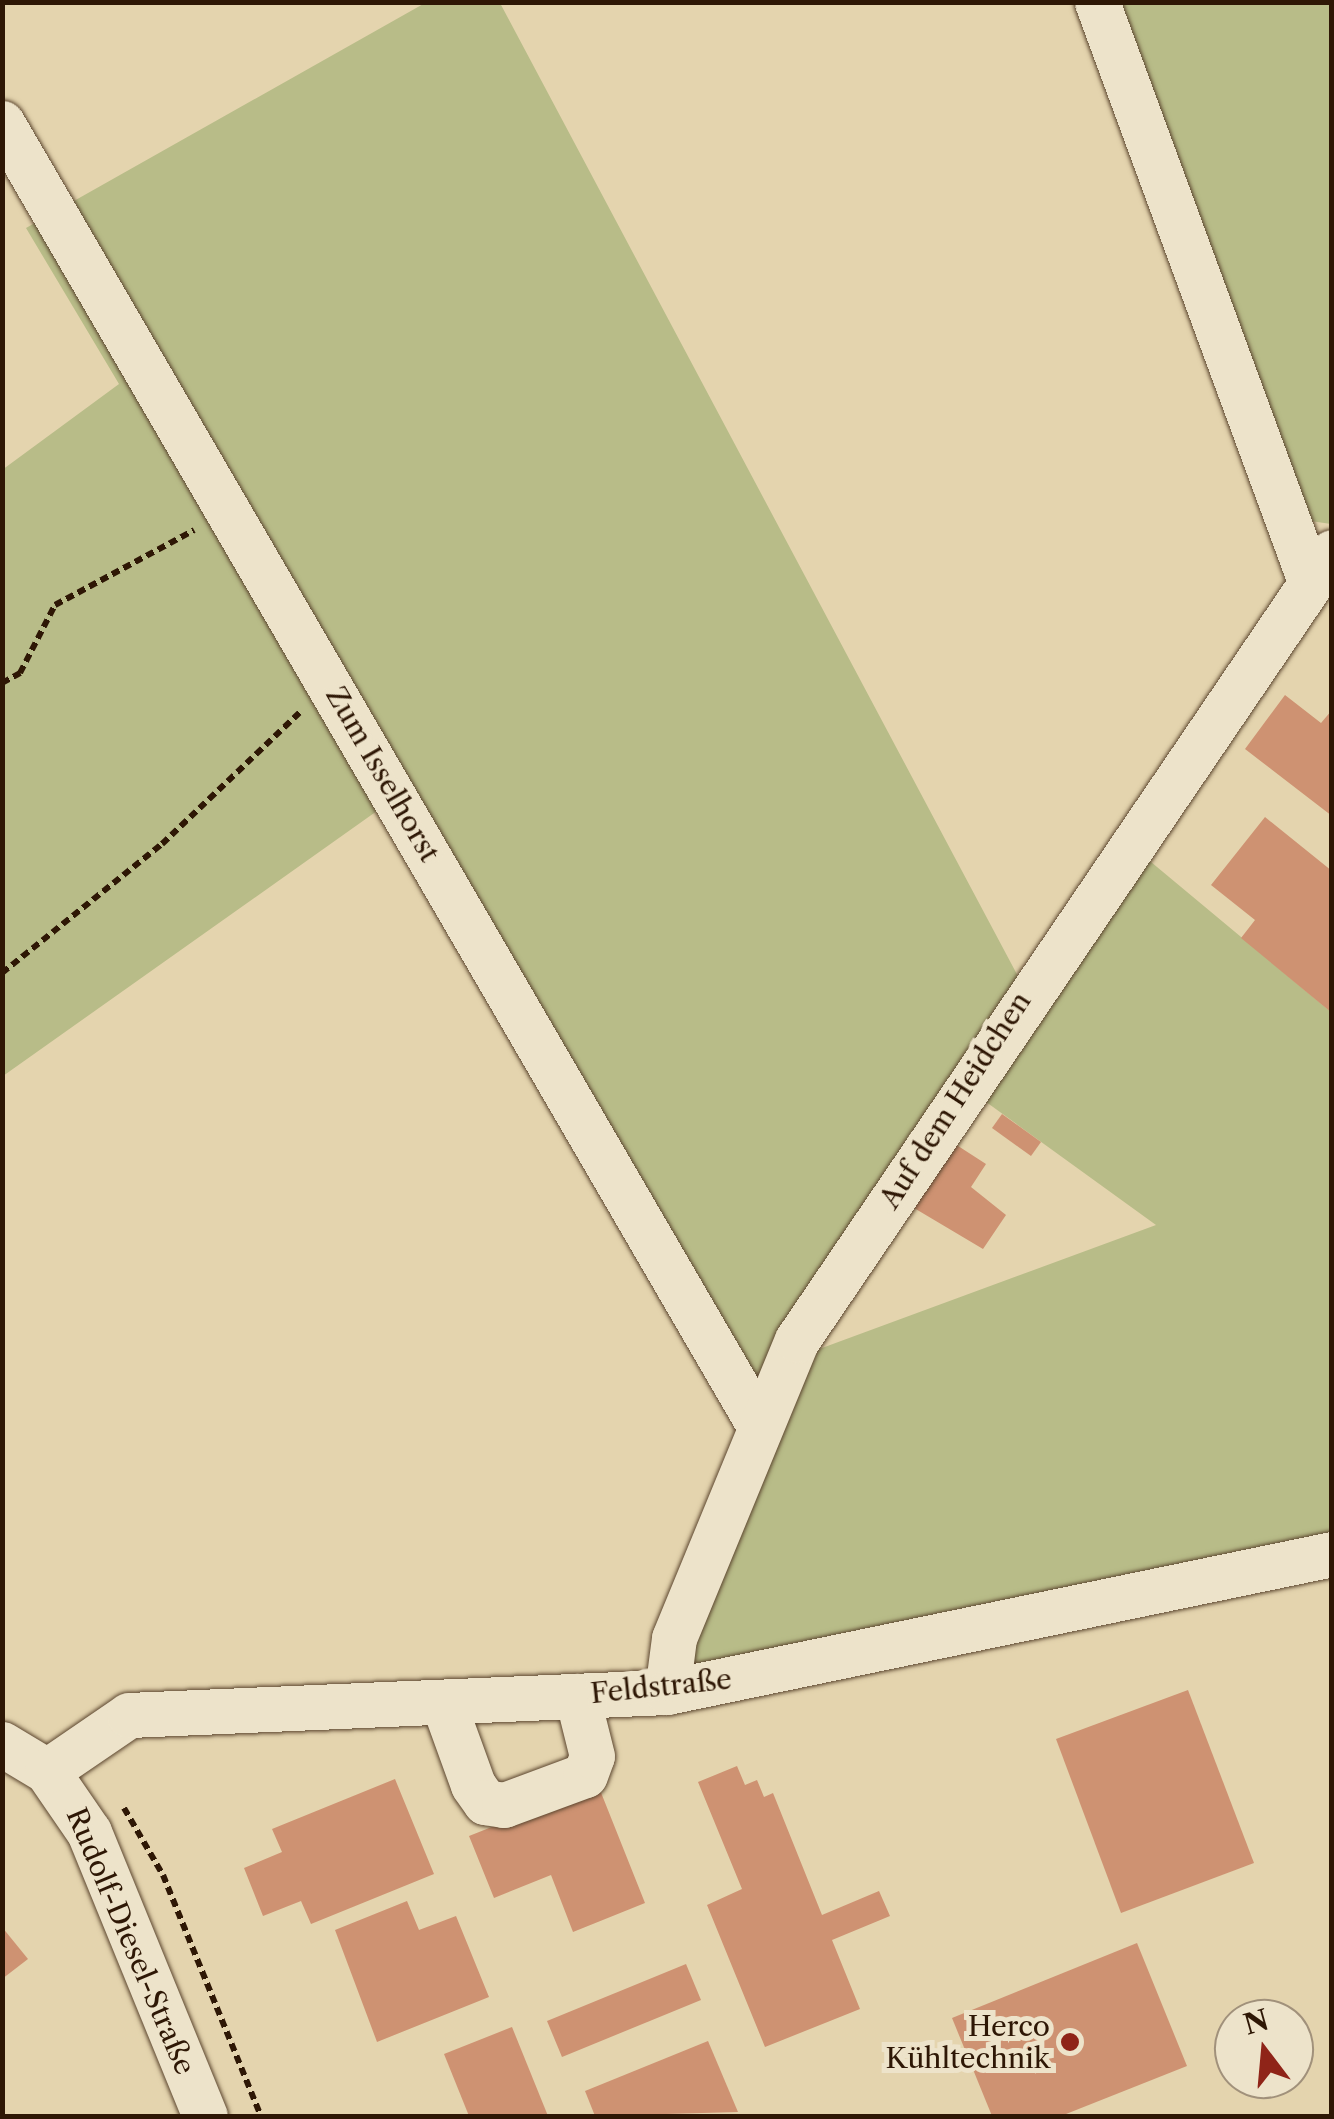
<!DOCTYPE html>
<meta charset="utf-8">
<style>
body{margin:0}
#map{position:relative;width:1334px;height:2119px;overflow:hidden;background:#e4d4ae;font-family:"Libre Caslon Text",serif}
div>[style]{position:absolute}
.green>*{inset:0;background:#b8bc88}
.building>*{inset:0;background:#ce9272}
.path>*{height:6px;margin-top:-3px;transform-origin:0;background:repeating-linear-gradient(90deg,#2e1705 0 8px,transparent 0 13px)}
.roads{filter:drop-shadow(0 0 2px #5c462f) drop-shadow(0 0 2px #5c462f)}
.minor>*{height:45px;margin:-22.5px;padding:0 22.5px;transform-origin:22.5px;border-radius:22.5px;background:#ede3ca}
.dots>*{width:28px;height:28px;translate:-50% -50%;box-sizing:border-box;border:5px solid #ede3ca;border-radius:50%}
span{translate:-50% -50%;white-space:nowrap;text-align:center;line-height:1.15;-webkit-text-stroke:10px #ede3ca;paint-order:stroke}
.street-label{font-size:28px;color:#2e1705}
.poi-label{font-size:28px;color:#2e1705}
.right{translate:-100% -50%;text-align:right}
.frame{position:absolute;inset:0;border:5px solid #2e1705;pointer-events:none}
.north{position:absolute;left:1214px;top:1999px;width:100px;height:100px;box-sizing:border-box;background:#ede3ca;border:2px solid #a1917b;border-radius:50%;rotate:344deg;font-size:28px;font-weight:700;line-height:40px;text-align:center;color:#2e1705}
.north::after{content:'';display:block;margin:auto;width:35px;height:45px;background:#8f2418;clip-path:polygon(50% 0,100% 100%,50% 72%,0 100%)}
</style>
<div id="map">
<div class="green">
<div style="clip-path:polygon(425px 3px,500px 3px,1020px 980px,768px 1377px,750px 1379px,384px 806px,3px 1076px,2px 470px,119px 384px,26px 228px)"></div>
<div style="clip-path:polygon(1105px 3px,1331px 3px,1331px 524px,1304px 520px)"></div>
<div style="clip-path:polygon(1139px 852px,1331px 1012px,1331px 1538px,689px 1671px,686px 1640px,803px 1355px,1156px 1225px,975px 1094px)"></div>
</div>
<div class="building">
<div style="clip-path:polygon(1285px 695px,1321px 723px,1332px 710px,1332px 816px,1245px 749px)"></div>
<div style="clip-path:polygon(1265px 817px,1332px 871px,1332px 1013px,1241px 938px,1255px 920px,1211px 885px)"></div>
<div style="clip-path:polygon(1002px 1114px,1041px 1142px,1031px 1156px,992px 1128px)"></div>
<div style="clip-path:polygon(955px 1144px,986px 1164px,971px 1187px,1006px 1215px,983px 1249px,914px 1208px)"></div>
<div style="clip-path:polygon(1188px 1690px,1254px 1863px,1121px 1913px,1056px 1739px)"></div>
<div style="clip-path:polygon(737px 1766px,745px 1785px,757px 1780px,764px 1797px,773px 1793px,822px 1915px,879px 1891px,890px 1916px,832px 1940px,860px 2009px,765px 2047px,707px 1905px,742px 1889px,698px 1782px)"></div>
<div style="clip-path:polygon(395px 1779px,434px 1874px,311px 1924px,301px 1901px,263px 1916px,244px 1868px,282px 1852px,272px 1829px)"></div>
<div style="clip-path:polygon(598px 1785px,645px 1903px,573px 1932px,551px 1875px,494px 1898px,469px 1836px)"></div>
<div style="clip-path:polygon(407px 1901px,419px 1930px,456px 1916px,489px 1997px,377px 2042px,335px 1930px)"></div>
<div style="clip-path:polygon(2px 1927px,28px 1959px,2px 1979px)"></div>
<div style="clip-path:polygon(1137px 1943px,1187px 2066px,1061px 2116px,992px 2116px,952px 2018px)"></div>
<div style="clip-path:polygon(686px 1964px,701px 2000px,562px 2057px,547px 2021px)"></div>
<div style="clip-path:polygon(512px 2027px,548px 2116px,469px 2116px,444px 2054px)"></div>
<div style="clip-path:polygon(708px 2041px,738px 2112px,595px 2116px,585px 2091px)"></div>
</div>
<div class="path">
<div style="left:2px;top:683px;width:21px;rotate:-29deg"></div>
<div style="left:20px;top:673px;width:76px;rotate:-62.8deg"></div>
<div style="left:55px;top:605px;width:158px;rotate:-28.3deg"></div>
<div style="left:2px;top:973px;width:206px;rotate:-38.9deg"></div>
<div style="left:162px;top:844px;width:194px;rotate:-43.7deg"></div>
<div style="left:124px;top:1808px;width:78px;rotate:59.8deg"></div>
<div style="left:163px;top:1875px;width:260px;rotate:67.9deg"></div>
</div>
<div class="roads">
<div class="minor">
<div style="left:1097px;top:2px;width:617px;rotate:69.8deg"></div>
<div style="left:2px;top:123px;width:1508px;rotate:59.83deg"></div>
<div style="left:667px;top:1692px;width:54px;rotate:-82.6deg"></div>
<div style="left:674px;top:1638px;width:322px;rotate:-67.6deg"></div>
<div style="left:797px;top:1340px;width:952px;rotate:-55.83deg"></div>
<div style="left:443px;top:1702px;width:88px;rotate:70.1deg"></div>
<div style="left:473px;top:1785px;width:21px;rotate:55deg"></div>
<div style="left:485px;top:1802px;width:19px;rotate:9deg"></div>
<div style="left:504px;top:1805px;width:86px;rotate:-20.3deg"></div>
<div style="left:585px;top:1775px;width:20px;rotate:-70deg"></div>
<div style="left:592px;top:1756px;width:62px;rotate:-104deg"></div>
<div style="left:2px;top:1744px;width:52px;rotate:31deg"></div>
<div style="left:47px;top:1771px;width:74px;rotate:55.5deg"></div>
<div style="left:89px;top:1832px;width:307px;rotate:67.8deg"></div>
<div style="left:47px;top:1771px;width:99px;rotate:-34.3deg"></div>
<div style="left:129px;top:1715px;width:538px;rotate:-2.45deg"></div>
<div style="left:667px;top:1692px;width:679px;rotate:-11.72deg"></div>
</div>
</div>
<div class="dots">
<div style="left:1070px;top:2042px;background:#8f2418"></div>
</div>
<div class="street-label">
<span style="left:383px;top:774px;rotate:60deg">Zum Isselhorst</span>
<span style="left:955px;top:1100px;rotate:-57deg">Auf dem Heidchen</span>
<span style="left:661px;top:1686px;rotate:-6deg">Feldstraße</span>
<span style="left:131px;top:1941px;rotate:67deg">Rudolf-Diesel-Straße</span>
</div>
<div class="poi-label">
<span class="right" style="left:1050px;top:2042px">Herco<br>Kühltechnik</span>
</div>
<div class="frame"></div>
<div class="north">N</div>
</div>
